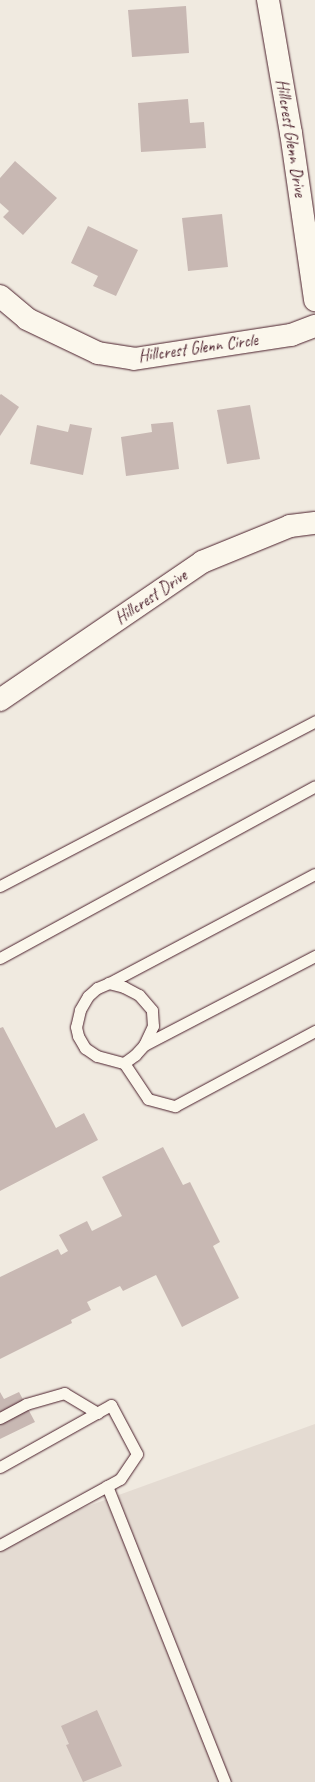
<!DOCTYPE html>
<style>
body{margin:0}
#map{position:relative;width:315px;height:1782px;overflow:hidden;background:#f0eae0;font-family:Caveat,sans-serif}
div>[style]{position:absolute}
.built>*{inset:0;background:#e4dbd2}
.building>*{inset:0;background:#c8b8b3}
.roads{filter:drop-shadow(0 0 1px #4a1f2b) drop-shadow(0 0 1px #4a1f2b)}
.lane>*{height:11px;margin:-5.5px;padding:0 5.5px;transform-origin:5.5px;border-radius:5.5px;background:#fbf7ec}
.street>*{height:22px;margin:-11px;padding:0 11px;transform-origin:11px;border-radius:11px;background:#fbf7ec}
.secondary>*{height:22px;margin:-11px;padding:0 11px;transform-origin:11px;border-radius:11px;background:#fbf7ec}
span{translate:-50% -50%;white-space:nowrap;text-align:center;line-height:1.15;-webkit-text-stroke:3px #fbf7ec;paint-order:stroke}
.street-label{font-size:17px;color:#4a1f2b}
</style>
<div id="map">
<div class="built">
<div style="clip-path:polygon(315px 1424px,315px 1782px,0 1782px,0 1538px)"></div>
</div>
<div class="building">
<div style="clip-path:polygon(186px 6px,189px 53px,132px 57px,128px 10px)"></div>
<div style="clip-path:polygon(188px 99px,190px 123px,204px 122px,206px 148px,141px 152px,138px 103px)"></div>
<div style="clip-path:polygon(15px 161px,57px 198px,23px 235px,3px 217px,9px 211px,0 203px,0 178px)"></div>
<div style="clip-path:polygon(222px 214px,228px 267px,188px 271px,182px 218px)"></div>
<div style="clip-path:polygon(88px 226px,138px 250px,116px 296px,93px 286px,98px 276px,71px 263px)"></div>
<div style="clip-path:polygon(1px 394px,19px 407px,0 436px,0 395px)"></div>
<div style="clip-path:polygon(250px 405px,260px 459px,227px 464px,217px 410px)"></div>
<div style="clip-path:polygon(173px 422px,179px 469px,126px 476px,121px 437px,152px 432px,151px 424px)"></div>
<div style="clip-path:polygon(70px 424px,92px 428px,83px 475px,30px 464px,37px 425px,68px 432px)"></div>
<div style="clip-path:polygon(3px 1027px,56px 1128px,84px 1113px,98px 1140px,0 1191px,0 1028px)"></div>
<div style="clip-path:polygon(163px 1147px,183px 1185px,190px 1182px,220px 1242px,213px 1246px,239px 1298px,182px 1327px,156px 1275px,123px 1291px,120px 1286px,87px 1302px,91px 1310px,71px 1320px,72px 1323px,0 1359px,0 1277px,58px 1249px,61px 1255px,68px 1251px,59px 1235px,87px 1221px,92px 1231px,122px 1216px,102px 1177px)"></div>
<div style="clip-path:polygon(0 1392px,4px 1399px,19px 1392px,35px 1422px,0 1439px)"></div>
<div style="clip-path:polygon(97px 1710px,122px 1766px,83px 1782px,66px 1745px,69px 1744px,61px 1726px)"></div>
</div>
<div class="roads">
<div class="lane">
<div style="left:0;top:886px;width:356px;rotate:-27.6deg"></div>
<div style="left:0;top:958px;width:359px;rotate:-28.6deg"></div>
<div style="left:109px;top:983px;width:233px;rotate:-27.9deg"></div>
<div style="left:144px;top:1045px;width:193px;rotate:-27.5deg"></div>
<div style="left:124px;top:1063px;width:14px;rotate:-36deg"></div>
<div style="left:135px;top:1055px;width:13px;rotate:-48deg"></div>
<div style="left:144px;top:1045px;width:21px;rotate:-65deg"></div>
<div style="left:153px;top:1026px;width:16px;rotate:-94deg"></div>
<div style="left:152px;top:1010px;width:20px;rotate:-131deg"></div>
<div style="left:139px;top:995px;width:17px;rotate:-152deg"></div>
<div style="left:124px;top:987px;width:16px;rotate:-165deg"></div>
<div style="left:109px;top:983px;width:13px;rotate:157deg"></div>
<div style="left:97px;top:988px;width:12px;rotate:138deg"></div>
<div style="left:88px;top:996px;width:16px;rotate:120deg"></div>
<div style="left:80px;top:1010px;width:17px;rotate:103deg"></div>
<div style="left:76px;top:1027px;width:9px;rotate:77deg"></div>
<div style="left:78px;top:1036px;width:14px;rotate:60deg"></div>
<div style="left:85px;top:1048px;width:14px;rotate:34deg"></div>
<div style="left:97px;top:1056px;width:28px;rotate:15deg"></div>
<div style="left:124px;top:1063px;width:43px;rotate:56.3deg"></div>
<div style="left:148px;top:1099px;width:28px;rotate:15deg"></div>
<div style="left:175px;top:1106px;width:159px;rotate:-28.2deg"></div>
<div style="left:0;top:1418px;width:30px;rotate:-28deg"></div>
<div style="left:26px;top:1404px;width:40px;rotate:-16deg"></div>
<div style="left:64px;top:1393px;width:39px;rotate:31deg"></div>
<div style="left:0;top:1467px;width:127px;rotate:-29.2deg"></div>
<div style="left:111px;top:1405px;width:55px;rotate:62deg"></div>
<div style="left:137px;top:1454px;width:30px;rotate:124deg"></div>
<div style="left:120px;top:1479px;width:137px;rotate:151.2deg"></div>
<div style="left:107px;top:1486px;width:319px;rotate:68.3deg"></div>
</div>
<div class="street">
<div style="left:268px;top:0;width:135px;rotate:80.2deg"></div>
<div style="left:291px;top:133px;width:169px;rotate:81.8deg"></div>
<div style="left:0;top:296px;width:35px;rotate:40deg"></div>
<div style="left:27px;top:319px;width:79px;rotate:25.6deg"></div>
<div style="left:98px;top:353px;width:36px;rotate:9deg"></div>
<div style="left:134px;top:359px;width:159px;rotate:-8.7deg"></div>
<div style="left:291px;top:335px;width:26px;rotate:-21deg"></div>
</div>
<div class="secondary">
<div style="left:0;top:700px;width:245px;rotate:-34.3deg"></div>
<div style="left:202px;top:562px;width:95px;rotate:-22.2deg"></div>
<div style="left:290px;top:526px;width:25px;rotate:-7deg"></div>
</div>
</div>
<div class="street-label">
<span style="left:291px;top:138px;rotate:81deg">Hillcrest Glenn Drive</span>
<span style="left:198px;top:348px;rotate:-8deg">Hillcrest Glenn Circle</span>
<span style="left:151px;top:597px;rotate:-34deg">Hillcrest Drive</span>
</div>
</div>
